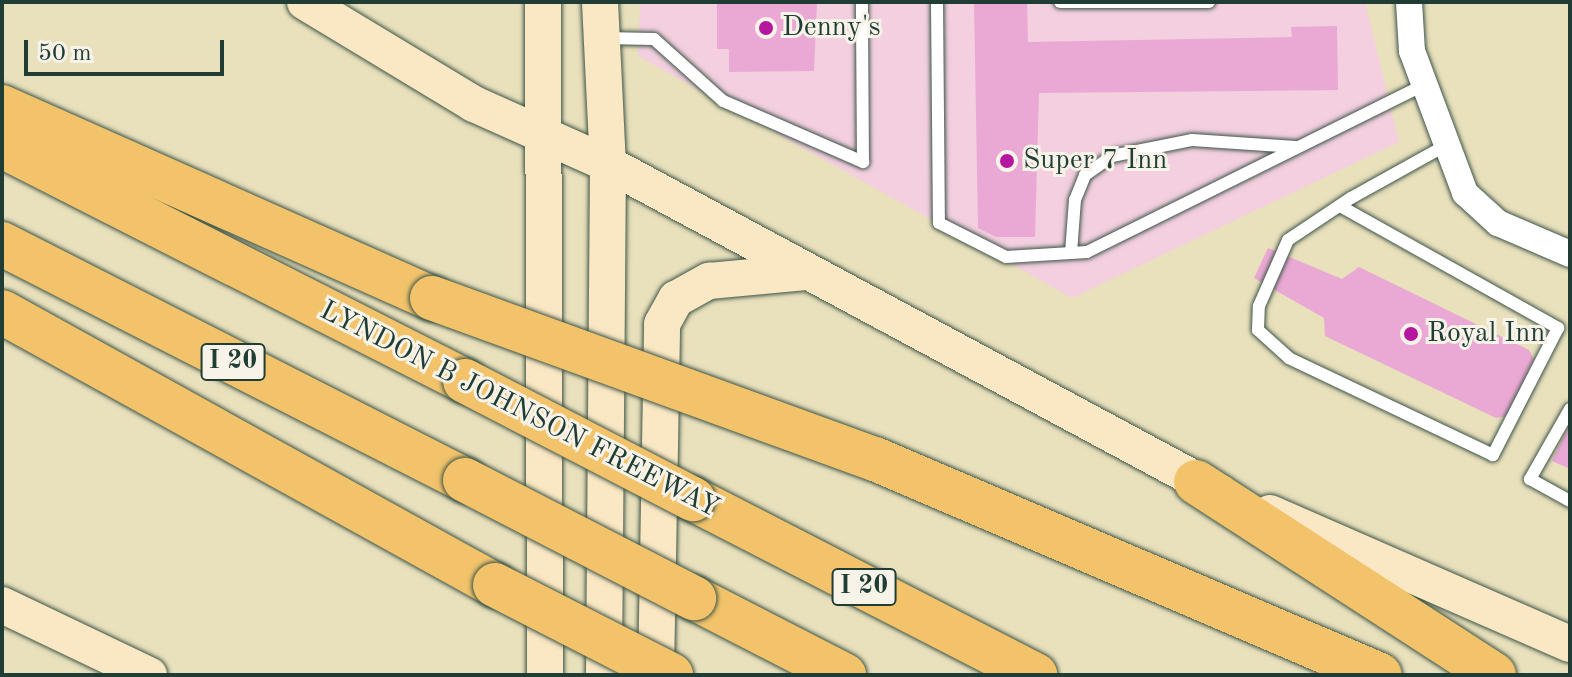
<!DOCTYPE html>
<style>
body{margin:0}
#map{position:relative;width:1572px;height:677px;overflow:hidden;background:#e9e0bc;font-family:"Old Standard TT",serif}
div>[style]{position:absolute}
.built>*{inset:0;background:#f3cfdf}
.building>*{inset:0;background:#eaa9d4}
.roads{filter:drop-shadow(0 0 2px #3d5548) drop-shadow(0 0 2px #3d5548)}
.lane>*{height:12px;margin:-6px;padding:0 6px;transform-origin:6px;border-radius:6px;background:#fff}
.street>*{height:26px;margin:-13px;padding:0 13px;transform-origin:13px;border-radius:13px;background:#fff}
.secondary>*{height:36px;margin:-18px;padding:0 18px;transform-origin:18px;border-radius:18px;background:#fae7c3}
.highway>*{height:44px;margin:-22px;padding:0 22px;transform-origin:22px;border-radius:22px;background:#f2c36a}
.bridges{filter:drop-shadow(0 0 2px #3d5548) drop-shadow(0 0 2px #3d5548)}
.highway-bridge>*{height:44px;margin:-22px;padding:0 22px;transform-origin:22px;border-radius:22px;background:#f2c36a}
.dots>*{width:22px;height:22px;translate:-50% -50%;box-sizing:border-box;border:4px solid #f7f3e8;border-radius:50%}
span{translate:-50% -50%;white-space:nowrap;text-align:center;line-height:1.15;-webkit-text-stroke:6px #f7f3e8;paint-order:stroke}
.shield-label span{padding:2px 6px;background:#f7f3e8;border:2px solid;border-radius:6px;-webkit-text-stroke-width:0}
.shield-label{font-size:26px;color:#1f3d34;font-weight:700}
.poi-label{font-size:28px;color:#1f3d34}
.left{translate:0 -50%;text-align:left}
.street-label{font-size:28px;color:#1f3d34}
.frame{position:absolute;inset:0;border:4px solid #1f3d34;pointer-events:none}
.scale{position:absolute;left:24px;top:40px;width:200px;height:36px;box-sizing:border-box;border:4px solid #1f3d34;border-top:0;padding-left:10px;font-size:24px;line-height:28px;white-space:nowrap;color:#1f3d34;-webkit-text-stroke:6px #f7f3e8;paint-order:stroke}
</style>
<div id="map">
<div class="built">
<div style="clip-path:polygon(640px 2px,1365px 2px,1399px 142px,1072px 298px,638px 56px)"></div>
</div>
<div class="building">
<div style="clip-path:polygon(717px 2px,817px 2px,814px 71px,729px 72px,729px 49px,717px 49px)"></div>
<div style="clip-path:polygon(974px 2px,1027px 2px,1028px 42px,1292px 37px,1291px 27px,1337px 26px,1338px 90px,1039px 93px,1035px 237px,996px 237px,978px 228px)"></div>
<div style="clip-path:polygon(1268px 248px,1342px 279px,1359px 267px,1529px 350px,1534px 359px,1507px 416px,1496px 418px,1325px 336px,1324px 318px,1254px 278px)"></div>
<div style="clip-path:polygon(1570px 424px,1570px 469px,1552px 461px)"></div>
</div>
<div class="roads">
<div class="lane">
<div style="left:937px;top:2px;width:221px;rotate:89.5deg"></div>
<div style="left:939px;top:223px;width:75px;rotate:26.9deg"></div>
<div style="left:1006px;top:257px;width:81px;rotate:-3.5deg"></div>
<div style="left:1087px;top:252px;width:375px;rotate:-26.4deg"></div>
<div style="left:1060px;top:2px;width:149px"></div>
<div style="left:603px;top:38px;width:51px;rotate:1.1deg"></div>
<div style="left:654px;top:39px;width:93px;rotate:41.9deg"></div>
<div style="left:723px;top:101px;width:153px;rotate:23.5deg"></div>
<div style="left:863px;top:162px;width:160px;rotate:-90.4deg"></div>
<div style="left:1340px;top:206px;width:250px;rotate:29.2deg"></div>
<div style="left:1558px;top:328px;width:143px;rotate:117.1deg"></div>
<div style="left:1493px;top:455px;width:226px;rotate:-154.6deg"></div>
<div style="left:1289px;top:358px;width:42px;rotate:-137.9deg"></div>
<div style="left:1258px;top:330px;width:24px;rotate:-88deg"></div>
<div style="left:1259px;top:306px;width:72px;rotate:-66.3deg"></div>
<div style="left:1288px;top:240px;width:76px;rotate:-33.7deg"></div>
<div style="left:1351px;top:198px;width:105px;rotate:-29deg"></div>
<div style="left:1071px;top:253px;width:53px;rotate:-85.7deg"></div>
<div style="left:1075px;top:200px;width:27px;rotate:-68deg"></div>
<div style="left:1085px;top:175px;width:33px;rotate:-35deg"></div>
<div style="left:1112px;top:156px;width:82px;rotate:-11.3deg"></div>
<div style="left:1192px;top:140px;width:104px;rotate:3.9deg"></div>
<div style="left:1570px;top:409px;width:81px;rotate:119.7deg"></div>
<div style="left:1530px;top:479px;width:46px;rotate:28.8deg"></div>
</div>
<div class="street">
<div style="left:1409px;top:2px;width:49px;rotate:86.5deg"></div>
<div style="left:1412px;top:51px;width:152px;rotate:69.5deg"></div>
<div style="left:1465px;top:193px;width:45px;rotate:42.3deg"></div>
<div style="left:1498px;top:223px;width:78px;rotate:23.3deg"></div>
</div>
<div class="secondary">
<div style="left:305px;top:2px;width:197px;rotate:31.1deg"></div>
<div style="left:474px;top:104px;width:147px;rotate:24.1deg"></div>
<div style="left:608px;top:164px;width:693px;rotate:28.23deg"></div>
<div style="left:543px;top:2px;width:673px;rotate:89.83deg"></div>
<div style="left:600px;top:2px;width:162px;rotate:87.2deg"></div>
<div style="left:608px;top:164px;width:511px;rotate:90.45deg"></div>
<div style="left:1270px;top:513px;width:327px;rotate:23.6deg"></div>
<div style="left:2px;top:605px;width:163px;rotate:25.5deg"></div>
<div style="left:656px;top:675px;width:351px;rotate:-89deg"></div>
<div style="left:662px;top:324px;width:29px;rotate:-61deg"></div>
<div style="left:676px;top:299px;width:38px;rotate:-29deg"></div>
<div style="left:709px;top:281px;width:97px;rotate:-5.3deg"></div>
</div>
<div class="highway">
<div style="left:2px;top:107px;width:471px;rotate:24deg"></div>
<div style="left:2px;top:146px;width:519px;rotate:26.91deg"></div>
<div style="left:2px;top:244px;width:520px;rotate:27.01deg"></div>
<div style="left:2px;top:312px;width:564px;rotate:28.98deg"></div>
<div style="left:1196px;top:482px;width:355px;rotate:32.9deg"></div>
<div style="left:693px;top:499px;width:385px;rotate:27.2deg"></div>
<div style="left:694px;top:598px;width:169px;rotate:27.2deg"></div>
</div>
</div>
<div class="bridges">
<div class="highway-bridge">
<div style="left:432px;top:298px;width:471px;rotate:20deg"></div>
<div style="left:875px;top:459px;width:549px;rotate:23.16deg"></div>
<div style="left:465px;top:381px;width:257px;rotate:27.4deg"></div>
<div style="left:465px;top:480px;width:258px;rotate:27.3deg"></div>
<div style="left:495px;top:585px;width:198px;rotate:27.1deg"></div>
</div>
</div>
<div class="dots">
<div style="left:766px;top:28px;background:#b5179e"></div>
<div style="left:1007px;top:161px;background:#b5179e"></div>
<div style="left:1411px;top:334px;background:#b5179e"></div>
</div>
<div class="shield-label">
<span style="left:233px;top:362px">I 20</span>
<span style="left:864px;top:587px">I 20</span>
</div>
<div class="poi-label">
<span class="left" style="left:782px;top:28px">Denny's</span>
<span class="left" style="left:1023px;top:161px">Super 7 Inn</span>
<span class="left" style="left:1427px;top:334px">Royal Inn</span>
</div>
<div class="street-label">
<span style="left:519px;top:410px;rotate:27deg">LYNDON B JOHNSON FREEWAY</span>
</div>
<div class="frame"></div>
<div class="scale">50 m</div>
</div>
